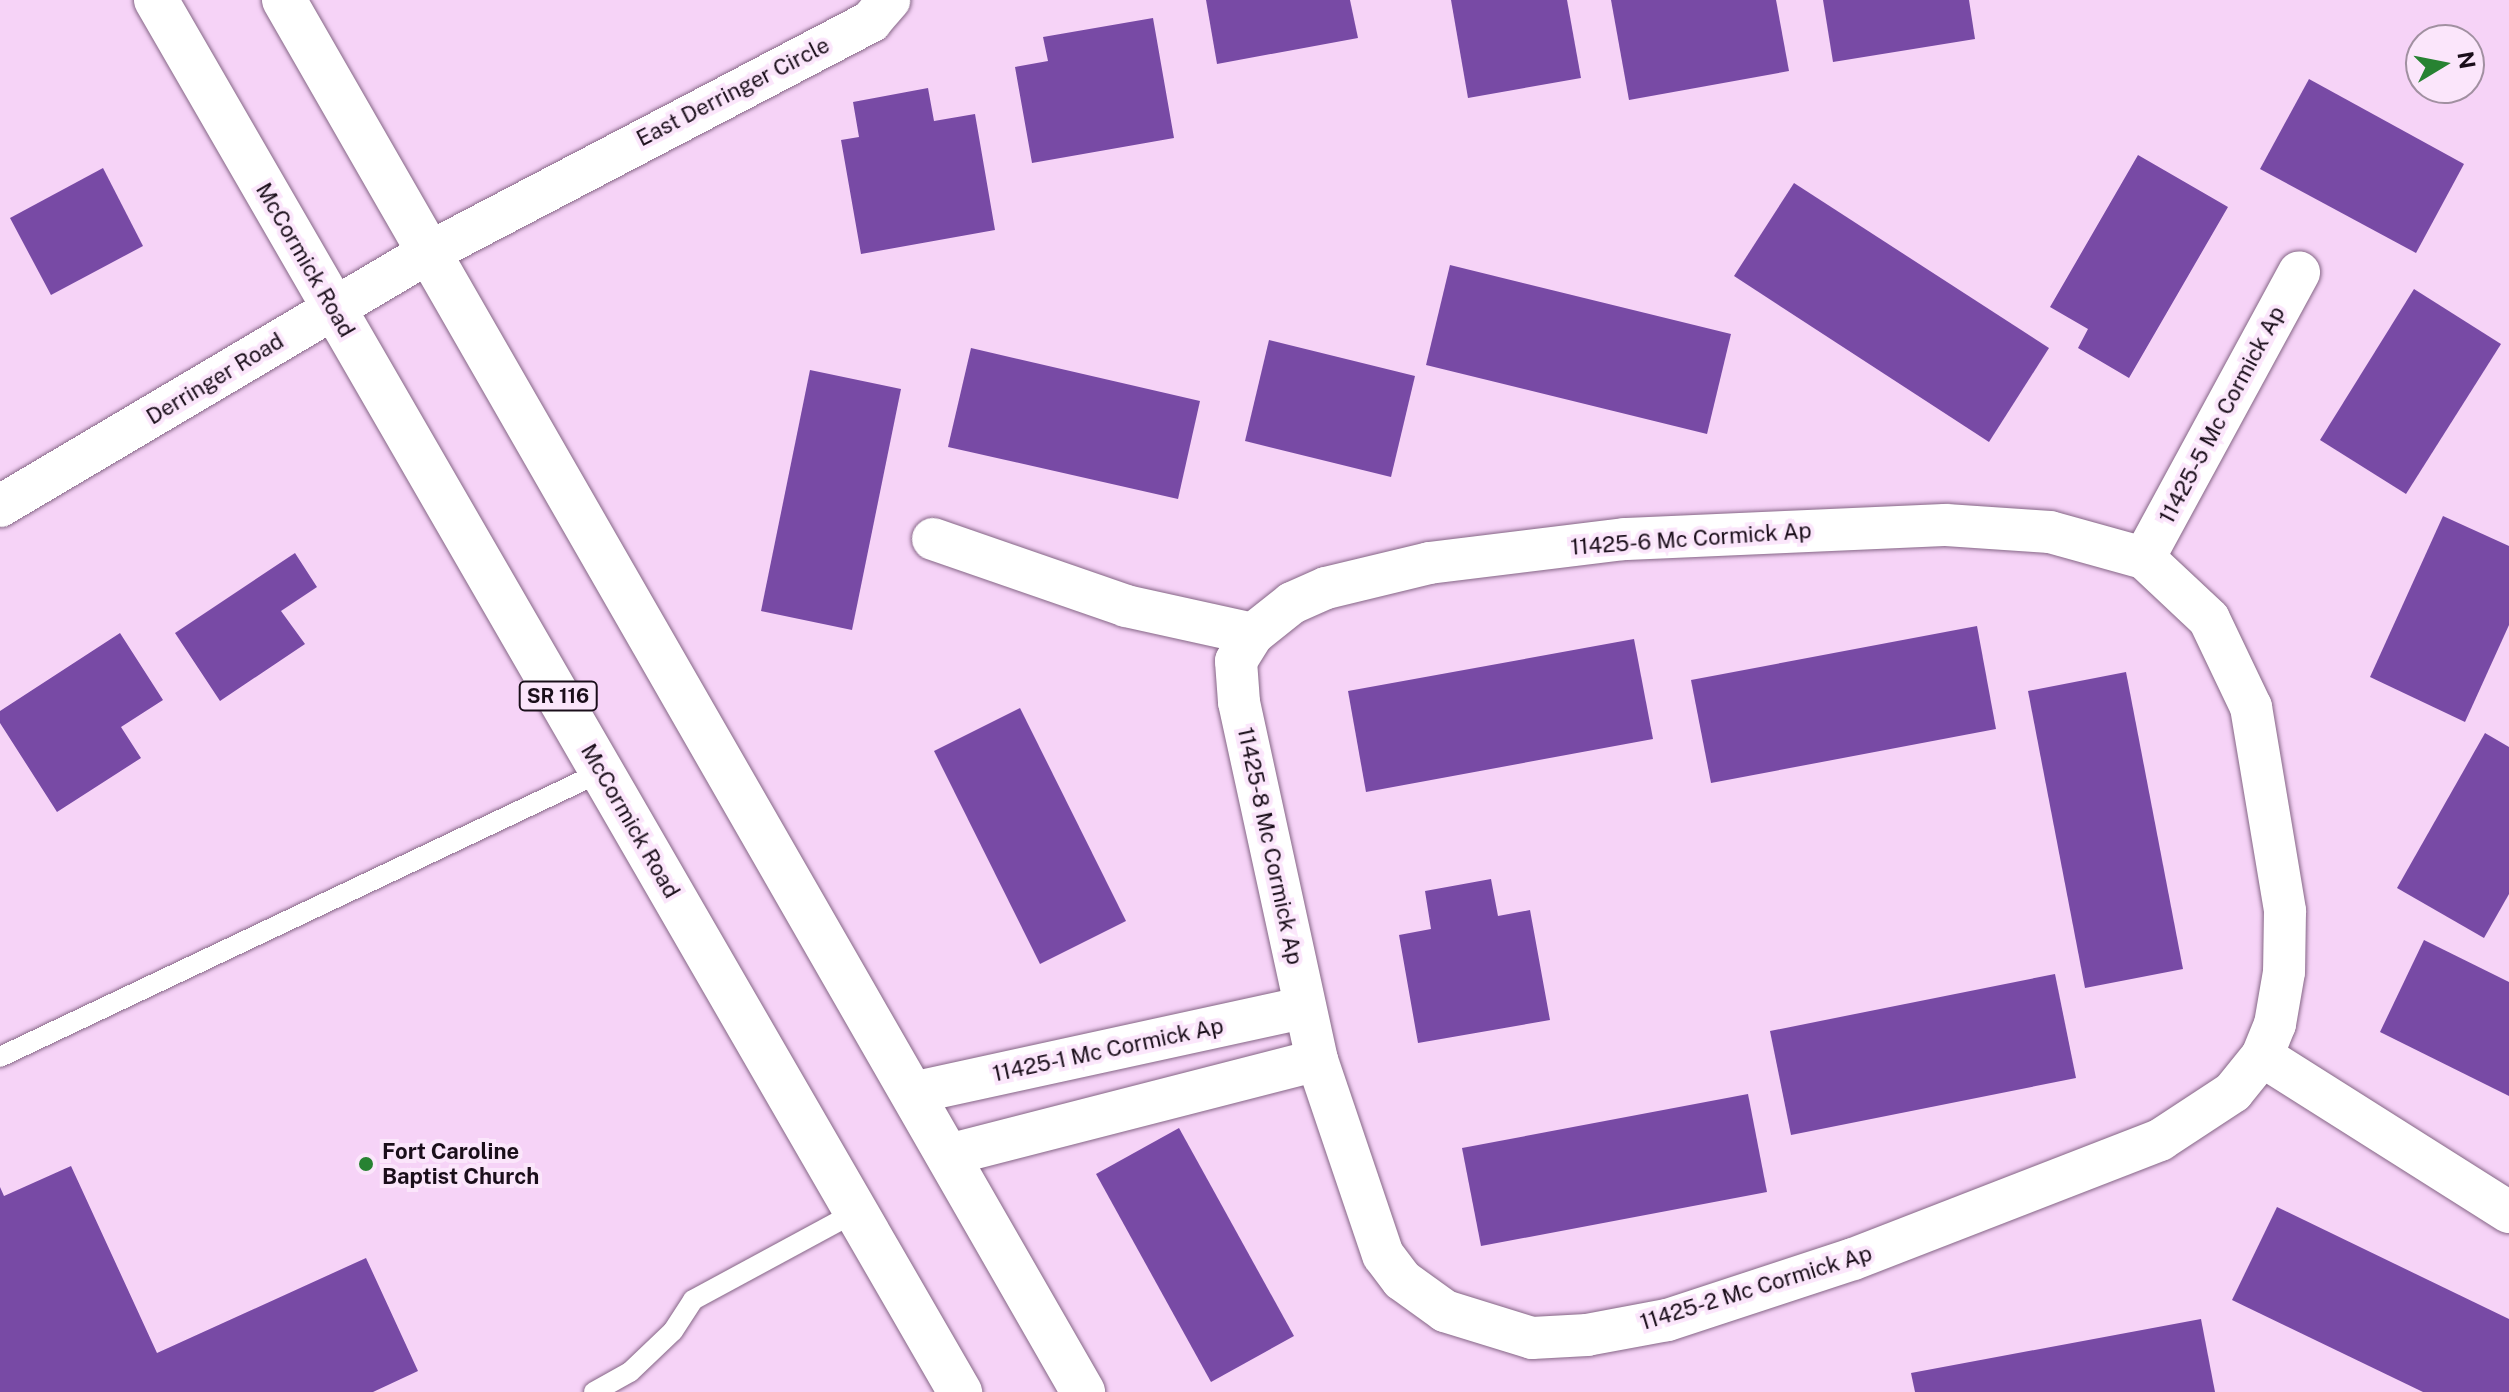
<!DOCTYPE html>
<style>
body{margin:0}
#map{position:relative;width:2509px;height:1392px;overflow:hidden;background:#f6d3f7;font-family:"Public Sans",sans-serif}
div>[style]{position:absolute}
.building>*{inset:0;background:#784aa5}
.roads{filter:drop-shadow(0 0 2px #856686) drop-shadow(0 0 2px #856686)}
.service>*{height:20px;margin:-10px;padding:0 10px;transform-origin:10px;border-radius:10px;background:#fff}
.minor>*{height:42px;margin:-21px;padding:0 21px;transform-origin:21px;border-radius:21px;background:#fff}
.primary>*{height:44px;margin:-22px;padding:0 22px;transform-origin:22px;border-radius:22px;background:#fff}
.dots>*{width:22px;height:22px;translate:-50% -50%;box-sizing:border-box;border:4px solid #fbe6fb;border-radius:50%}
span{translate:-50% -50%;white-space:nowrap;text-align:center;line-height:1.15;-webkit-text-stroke:8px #fbe6fb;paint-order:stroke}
.shield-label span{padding:2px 6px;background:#fbe6fb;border:2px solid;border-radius:6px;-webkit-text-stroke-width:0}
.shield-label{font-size:20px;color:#1a0e1a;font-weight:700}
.street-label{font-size:22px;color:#1a0e1a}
.poi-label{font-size:22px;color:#1a0e1a;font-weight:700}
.left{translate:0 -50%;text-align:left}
.north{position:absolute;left:2405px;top:24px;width:80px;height:80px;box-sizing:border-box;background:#fbe6fb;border:2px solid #a190a1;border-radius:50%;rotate:80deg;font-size:22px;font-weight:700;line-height:32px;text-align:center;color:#1a0e1a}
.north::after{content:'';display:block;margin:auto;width:28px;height:36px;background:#278232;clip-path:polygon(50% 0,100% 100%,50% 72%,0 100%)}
</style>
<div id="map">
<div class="building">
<div style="clip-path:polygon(1206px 0,1350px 0,1358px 38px,1217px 64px)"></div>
<div style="clip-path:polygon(1451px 0,1567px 0,1581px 78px,1468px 98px)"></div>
<div style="clip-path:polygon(1611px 0,1776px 0,1789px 71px,1629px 100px)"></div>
<div style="clip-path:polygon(1823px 0,1969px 0,1975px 39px,1833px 62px)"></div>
<div style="clip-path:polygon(1153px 18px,1174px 138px,1032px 163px,1015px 67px,1048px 61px,1043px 37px)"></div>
<div style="clip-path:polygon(2309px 79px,2464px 164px,2416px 253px,2260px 169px)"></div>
<div style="clip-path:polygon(928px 88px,934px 121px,975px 114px,995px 230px,861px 254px,841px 140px,859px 137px,853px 102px)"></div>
<div style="clip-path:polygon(2138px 155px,2228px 207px,2129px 378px,2078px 348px,2088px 329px,2050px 307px)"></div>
<div style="clip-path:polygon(103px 168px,143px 246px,51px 295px,10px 218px)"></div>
<div style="clip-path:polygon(1794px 183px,2049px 348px,1989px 442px,1734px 276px)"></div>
<div style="clip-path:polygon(1450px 265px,1731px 334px,1707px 434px,1426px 365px)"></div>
<div style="clip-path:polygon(2414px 289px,2501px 344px,2406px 494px,2320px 440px)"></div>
<div style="clip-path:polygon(1269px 340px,1415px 376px,1391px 477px,1245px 441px)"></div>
<div style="clip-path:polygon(971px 348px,1200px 401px,1178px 499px,948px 447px)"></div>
<div style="clip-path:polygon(810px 370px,901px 389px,852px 630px,761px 611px)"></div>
<div style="clip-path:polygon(2443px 516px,2509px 546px,2509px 625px,2465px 722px,2370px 677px)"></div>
<div style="clip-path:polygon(295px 553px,317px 587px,281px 611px,305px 644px,220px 701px,175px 633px)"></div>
<div style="clip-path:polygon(1977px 626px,1996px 729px,1711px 783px,1691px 680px)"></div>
<div style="clip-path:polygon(120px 633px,163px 700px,121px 727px,141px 758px,57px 812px,0 723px,0 711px)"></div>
<div style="clip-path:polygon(1634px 639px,1653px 739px,1366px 792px,1348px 691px)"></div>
<div style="clip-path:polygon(2126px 672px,2183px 969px,2085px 988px,2028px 691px)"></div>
<div style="clip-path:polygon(1020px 708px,1126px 921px,1040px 964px,934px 751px)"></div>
<div style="clip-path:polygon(2485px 733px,2509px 747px,2509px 894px,2484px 938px,2397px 888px)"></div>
<div style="clip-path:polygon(1491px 879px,1498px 916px,1530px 910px,1550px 1020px,1418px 1043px,1399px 935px,1431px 929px,1425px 891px)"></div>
<div style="clip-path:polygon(2424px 940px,2509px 982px,2509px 1096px,2380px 1032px)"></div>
<div style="clip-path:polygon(2055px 974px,2076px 1078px,1791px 1135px,1770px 1031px)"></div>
<div style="clip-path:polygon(1748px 1094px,1767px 1192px,1481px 1246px,1462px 1148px)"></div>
<div style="clip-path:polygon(1179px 1128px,1294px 1336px,1211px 1382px,1096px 1174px)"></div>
<div style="clip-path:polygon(71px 1166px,157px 1353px,366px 1258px,418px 1371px,373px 1392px,0 1392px,0 1187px,4px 1196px)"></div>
<div style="clip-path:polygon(2277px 1207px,2509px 1319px,2509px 1392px,2423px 1392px,2232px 1300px)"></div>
<div style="clip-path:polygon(2201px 1319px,2215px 1392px,1915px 1392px,1911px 1373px)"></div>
</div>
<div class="roads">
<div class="service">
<div style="left:0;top:1057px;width:665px;rotate:-25.37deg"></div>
<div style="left:594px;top:1392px;width:41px;rotate:-29.1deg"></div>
<div style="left:630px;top:1372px;width:59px;rotate:-43.6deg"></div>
<div style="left:673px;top:1331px;width:37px;rotate:-57deg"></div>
<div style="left:693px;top:1300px;width:185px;rotate:-28.4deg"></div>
</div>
<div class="minor">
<div style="left:0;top:506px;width:499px;rotate:-30.6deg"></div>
<div style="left:430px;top:252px;width:498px;rotate:-27.6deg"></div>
<div style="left:871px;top:21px;width:28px;rotate:-49deg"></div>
<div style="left:1946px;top:525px;width:104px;rotate:3.9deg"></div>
<div style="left:2050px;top:532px;width:98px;rotate:15.5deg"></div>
<div style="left:2144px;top:558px;width:89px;rotate:43.2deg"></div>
<div style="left:2209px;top:619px;width:98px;rotate:64.5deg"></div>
<div style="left:2251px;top:707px;width:207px;rotate:80.5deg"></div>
<div style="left:2285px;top:911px;width:61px;rotate:90.9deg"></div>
<div style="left:2284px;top:972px;width:53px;rotate:99.8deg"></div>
<div style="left:2275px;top:1024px;width:35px;rotate:112deg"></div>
<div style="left:2262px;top:1056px;width:46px;rotate:128.9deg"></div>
<div style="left:2233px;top:1092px;width:87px;rotate:146.7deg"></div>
<div style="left:2160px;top:1140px;width:329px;rotate:158.8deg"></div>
<div style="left:1853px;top:1259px;width:196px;rotate:161.8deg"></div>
<div style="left:1667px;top:1320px;width:81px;rotate:169.4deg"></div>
<div style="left:1587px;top:1335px;width:55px;rotate:176.9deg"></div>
<div style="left:1532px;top:1338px;width:91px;rotate:-162.8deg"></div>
<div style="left:1445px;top:1311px;width:53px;rotate:-144.2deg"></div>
<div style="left:1402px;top:1280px;width:31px;rotate:-127deg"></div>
<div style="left:1383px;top:1255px;width:206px;rotate:-108.7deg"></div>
<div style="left:1317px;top:1060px;width:366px;rotate:-102.3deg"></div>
<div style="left:1239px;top:702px;width:41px;rotate:-94.2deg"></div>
<div style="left:1236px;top:661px;width:32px;rotate:-58deg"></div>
<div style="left:1253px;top:634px;width:50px;rotate:-38.5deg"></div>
<div style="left:1292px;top:603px;width:37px;rotate:-24deg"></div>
<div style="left:1326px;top:588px;width:106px;rotate:-13.6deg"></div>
<div style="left:1429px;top:563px;width:197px;rotate:-7deg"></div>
<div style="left:1625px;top:539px;width:321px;rotate:-2.5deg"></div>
<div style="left:933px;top:539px;width:204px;rotate:19.1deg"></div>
<div style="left:1126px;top:606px;width:130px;rotate:12.4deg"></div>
<div style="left:2144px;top:558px;width:325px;rotate:-61.5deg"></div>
<div style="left:2262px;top:1056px;width:292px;rotate:32.3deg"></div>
<div style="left:912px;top:1093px;width:402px;rotate:-12.3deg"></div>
<div style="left:948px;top:1155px;width:381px;rotate:-14.4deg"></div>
</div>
<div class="primary">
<div style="left:156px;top:0;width:1608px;rotate:59.99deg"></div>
<div style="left:284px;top:0;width:1605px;rotate:60.14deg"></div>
</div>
</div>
<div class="dots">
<div style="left:366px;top:1164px;background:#278232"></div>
</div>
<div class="shield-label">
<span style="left:558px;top:696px">SR 116</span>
</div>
<div class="street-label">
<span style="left:733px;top:92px;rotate:-27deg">East Derringer Circle</span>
<span style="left:305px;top:260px;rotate:60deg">McCormick Road</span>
<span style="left:215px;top:379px;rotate:-31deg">Derringer Road</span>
<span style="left:2222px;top:415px;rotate:-62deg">11425-5 Mc Cormick Ap</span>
<span style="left:1691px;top:539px;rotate:-4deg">11425-6 Mc Cormick Ap</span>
<span style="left:630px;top:821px;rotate:60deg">McCormick Road</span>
<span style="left:1270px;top:846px;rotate:78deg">11425-8 Mc Cormick Ap</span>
<span style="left:1108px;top:1050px;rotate:-12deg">11425-1 Mc Cormick Ap</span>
<span style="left:1756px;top:1288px;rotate:-17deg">11425-2 Mc Cormick Ap</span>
</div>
<div class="poi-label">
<span class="left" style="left:382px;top:1164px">Fort Caroline<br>Baptist Church</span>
</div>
<div class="north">N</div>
</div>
